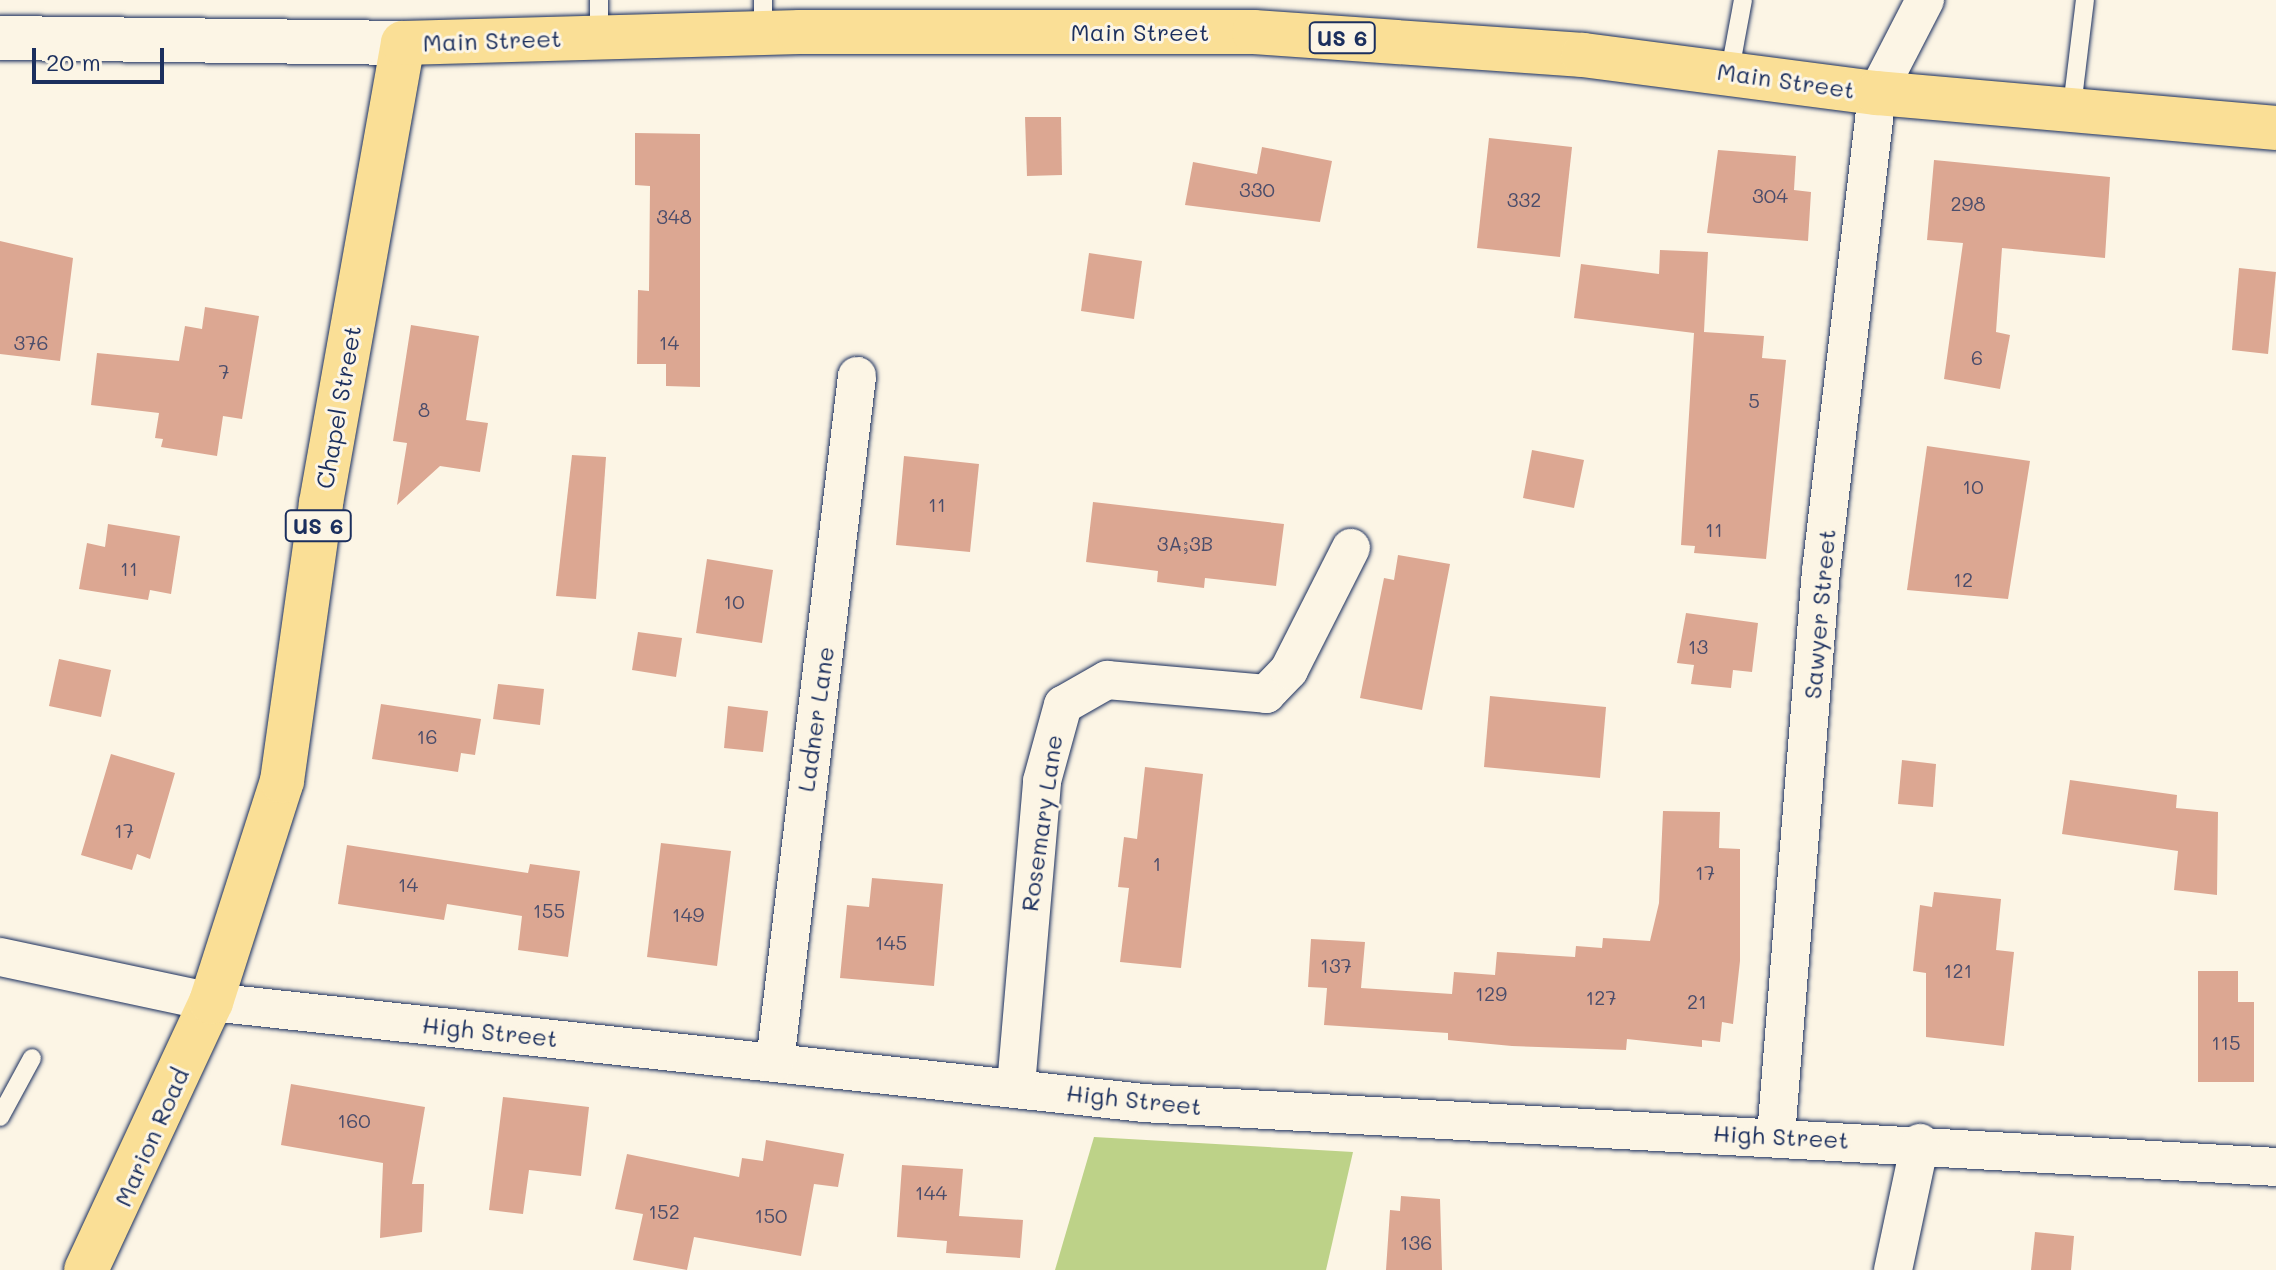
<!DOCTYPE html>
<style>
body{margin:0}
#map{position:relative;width:2276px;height:1270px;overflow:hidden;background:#fcf5e5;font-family:Mali,sans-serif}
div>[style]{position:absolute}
.green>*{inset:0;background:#bdd288}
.building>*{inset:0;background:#dca792}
.roads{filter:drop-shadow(0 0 2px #1b2f5e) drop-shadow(0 0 2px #1b2f5e)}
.service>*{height:18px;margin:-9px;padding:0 9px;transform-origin:9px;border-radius:9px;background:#fcf5e5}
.minor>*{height:38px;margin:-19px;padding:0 19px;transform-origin:19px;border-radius:19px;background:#fcf5e5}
.secondary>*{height:44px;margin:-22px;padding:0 22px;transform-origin:22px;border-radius:22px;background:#fcf5e5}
.primary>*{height:44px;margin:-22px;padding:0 22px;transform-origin:22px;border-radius:22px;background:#fadf96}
span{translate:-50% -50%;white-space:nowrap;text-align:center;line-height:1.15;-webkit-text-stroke:6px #fcf5e5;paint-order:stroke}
.number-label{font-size:20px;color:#4b4d6b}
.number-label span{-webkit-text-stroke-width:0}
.shield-label span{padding:2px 6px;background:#fcf5e5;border:2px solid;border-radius:6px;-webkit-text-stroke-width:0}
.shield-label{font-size:22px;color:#1b2f5e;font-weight:700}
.street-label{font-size:24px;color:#1b2f5e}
.scale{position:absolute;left:32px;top:48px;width:132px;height:36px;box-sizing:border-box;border:4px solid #1b2f5e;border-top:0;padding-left:10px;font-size:24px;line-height:28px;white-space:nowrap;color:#1b2f5e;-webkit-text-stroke:6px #fcf5e5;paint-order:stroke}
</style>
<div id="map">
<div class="green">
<div style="clip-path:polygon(1094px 1137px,1353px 1152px,1326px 1270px,1055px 1270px)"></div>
</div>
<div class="building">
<div style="clip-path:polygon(1025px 117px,1061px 117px,1062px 175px,1027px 176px)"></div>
<div style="clip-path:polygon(635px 133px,700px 134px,700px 387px,666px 386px,666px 364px,637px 364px,638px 290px,649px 291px,650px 186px,635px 185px)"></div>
<div style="clip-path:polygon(1489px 138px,1572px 147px,1560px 257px,1477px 248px)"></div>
<div style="clip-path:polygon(1262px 147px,1332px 161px,1320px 222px,1185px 205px,1193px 162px,1257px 174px)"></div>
<div style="clip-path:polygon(1718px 150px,1796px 156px,1794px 190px,1811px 192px,1808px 241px,1707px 233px)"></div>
<div style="clip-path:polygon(1934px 160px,2110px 177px,2105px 258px,2002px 248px,1996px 332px,2010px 335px,2000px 389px,1944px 379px,1963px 243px,1927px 240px)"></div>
<div style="clip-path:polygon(0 241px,73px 258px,60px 361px,0 354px)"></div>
<div style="clip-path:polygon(1660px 250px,1708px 252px,1704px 332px,1764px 336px,1762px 358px,1786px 360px,1766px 559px,1694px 553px,1695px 546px,1681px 545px,1694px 333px,1574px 318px,1581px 264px,1659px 274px)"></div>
<div style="clip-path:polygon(1089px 253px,1142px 261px,1134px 319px,1081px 311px)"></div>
<div style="clip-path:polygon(2239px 268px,2276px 272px,2268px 354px,2232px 350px)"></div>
<div style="clip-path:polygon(205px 307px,259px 316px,242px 419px,223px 416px,217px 456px,161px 447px,163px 439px,155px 438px,159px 413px,91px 405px,97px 353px,179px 361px,185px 326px,202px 329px)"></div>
<div style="clip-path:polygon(411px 325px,479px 336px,466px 420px,488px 423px,480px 472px,440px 466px,397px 505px,407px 443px,393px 441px)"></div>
<div style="clip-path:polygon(1927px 446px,2030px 461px,2008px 599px,1907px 590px)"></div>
<div style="clip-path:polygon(1532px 450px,1584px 460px,1574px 508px,1523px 498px)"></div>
<div style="clip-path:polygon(572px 455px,606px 457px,596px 599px,556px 596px)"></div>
<div style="clip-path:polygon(904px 456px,979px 464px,970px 552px,896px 545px)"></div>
<div style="clip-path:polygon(1093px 502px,1284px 524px,1276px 586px,1205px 578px,1204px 588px,1157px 582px,1158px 571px,1086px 562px)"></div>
<div style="clip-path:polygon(108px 524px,180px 536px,171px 594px,150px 590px,148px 600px,79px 589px,87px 543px,105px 547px)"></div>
<div style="clip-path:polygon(1398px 555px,1450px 564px,1422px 710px,1360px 698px,1384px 578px,1394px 580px)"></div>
<div style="clip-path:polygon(707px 559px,773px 570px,762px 643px,696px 633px)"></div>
<div style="clip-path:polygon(1686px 613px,1758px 623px,1752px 672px,1733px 670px,1731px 688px,1691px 684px,1694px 665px,1677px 663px)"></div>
<div style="clip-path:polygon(638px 632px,682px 638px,676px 677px,632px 670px)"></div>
<div style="clip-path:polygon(59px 659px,111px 670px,101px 717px,49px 706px)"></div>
<div style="clip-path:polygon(498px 684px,544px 689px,540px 725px,493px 719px)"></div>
<div style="clip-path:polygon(1490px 696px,1606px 707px,1600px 778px,1484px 767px)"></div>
<div style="clip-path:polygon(381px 704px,481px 719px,475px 755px,461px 753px,458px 772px,372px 759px)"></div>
<div style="clip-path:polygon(728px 706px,768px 711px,763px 752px,724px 748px)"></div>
<div style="clip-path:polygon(111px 754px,175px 773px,150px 859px,137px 854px,132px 870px,81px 855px)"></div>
<div style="clip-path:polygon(1902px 760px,1936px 764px,1933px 807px,1898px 804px)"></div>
<div style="clip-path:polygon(1145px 767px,1203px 774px,1181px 968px,1120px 962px,1129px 888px,1118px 887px,1124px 837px,1137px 839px)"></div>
<div style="clip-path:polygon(2070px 780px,2177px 795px,2176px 808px,2218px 812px,2217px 895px,2174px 890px,2178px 851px,2062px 834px)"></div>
<div style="clip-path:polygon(1663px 811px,1720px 812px,1719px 848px,1740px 849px,1740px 961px,1733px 1024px,1722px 1022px,1720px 1042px,1702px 1040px,1702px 1047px,1627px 1039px,1626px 1050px,1512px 1046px,1448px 1040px,1448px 1033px,1324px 1025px,1327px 988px,1308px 987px,1311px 939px,1365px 942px,1361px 988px,1452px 994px,1454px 972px,1495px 975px,1497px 952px,1575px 957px,1576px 946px,1602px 948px,1603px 938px,1650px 941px,1659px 903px)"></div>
<div style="clip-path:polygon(661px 843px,731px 851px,717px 966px,647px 957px)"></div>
<div style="clip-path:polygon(347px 845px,528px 873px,530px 864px,580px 871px,568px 957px,518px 950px,522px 916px,447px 904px,444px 920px,338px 904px)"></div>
<div style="clip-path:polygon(872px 878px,943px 884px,934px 986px,840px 978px,847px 905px,869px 907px)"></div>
<div style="clip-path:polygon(1934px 892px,2001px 899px,1996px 950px,2014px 952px,2004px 1046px,1926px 1037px,1926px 973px,1913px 971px,1920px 905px,1932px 907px)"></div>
<div style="clip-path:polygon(2198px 971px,2238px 971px,2238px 1002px,2254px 1002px,2254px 1082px,2198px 1082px)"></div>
<div style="clip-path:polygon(291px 1084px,425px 1107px,412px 1184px,424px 1184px,422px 1232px,380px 1238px,383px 1163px,281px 1145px)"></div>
<div style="clip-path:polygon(503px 1097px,589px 1107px,581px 1176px,529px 1170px,523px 1214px,489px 1210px)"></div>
<div style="clip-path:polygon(766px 1140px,844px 1154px,838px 1187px,814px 1184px,801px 1256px,694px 1237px,687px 1270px,633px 1260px,643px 1214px,615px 1209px,627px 1154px,739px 1177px,742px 1158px,763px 1161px)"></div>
<div style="clip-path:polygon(902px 1165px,963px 1169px,959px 1216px,1023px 1220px,1020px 1258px,946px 1253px,947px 1241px,897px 1237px)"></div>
<div style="clip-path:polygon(1401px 1196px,1440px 1199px,1442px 1270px,1386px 1270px,1390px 1210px,1400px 1211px)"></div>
<div style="clip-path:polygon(2035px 1232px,2074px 1236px,2071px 1270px,2031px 1270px)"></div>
</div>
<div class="roads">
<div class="service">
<div style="left:763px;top:0;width:33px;rotate:90deg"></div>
<div style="left:599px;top:37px;width:37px;rotate:-90deg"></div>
<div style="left:1730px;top:70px;width:71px;rotate:-79.5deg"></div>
<div style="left:2072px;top:107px;width:108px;rotate:-83.1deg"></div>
<div style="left:0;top:1117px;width:67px;rotate:-61.5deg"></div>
</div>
<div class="minor">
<div style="left:0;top:957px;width:216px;rotate:12deg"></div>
<div style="left:211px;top:1002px;width:937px;rotate:6.18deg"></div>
<div style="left:1143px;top:1103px;width:1135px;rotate:3.23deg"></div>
<div style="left:775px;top:1062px;width:691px;rotate:-83.18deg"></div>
<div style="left:1016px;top:1086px;width:306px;rotate:-85.1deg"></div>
<div style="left:1042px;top:781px;width:79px;rotate:-74.6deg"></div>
<div style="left:1063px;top:705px;width:51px;rotate:-29.6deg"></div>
<div style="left:1107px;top:680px;width:160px;rotate:5deg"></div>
<div style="left:1266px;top:694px;width:33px;rotate:-46deg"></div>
<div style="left:1289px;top:670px;width:137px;rotate:-63.1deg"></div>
<div style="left:1776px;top:1136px;width:567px;rotate:-85.45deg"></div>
<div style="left:1821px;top:571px;width:481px;rotate:-83.3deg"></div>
<div style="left:1877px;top:93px;width:105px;rotate:-62.7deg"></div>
<div style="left:1893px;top:1270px;width:130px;rotate:-78deg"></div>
</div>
<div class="secondary">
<div style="left:0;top:38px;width:403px;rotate:0.7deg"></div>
</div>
<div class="primary">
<div style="left:86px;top:1270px;width:296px;rotate:-65deg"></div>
<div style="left:211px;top:1002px;width:232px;rotate:-72.2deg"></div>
<div style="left:282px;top:781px;width:281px;rotate:-82deg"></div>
<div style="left:321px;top:503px;width:467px;rotate:-79.9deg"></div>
<div style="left:403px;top:43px;width:397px;rotate:-1.6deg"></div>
<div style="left:800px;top:32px;width:454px"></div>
<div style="left:1254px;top:32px;width:330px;rotate:4deg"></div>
<div style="left:1583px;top:55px;width:296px;rotate:7.4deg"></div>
<div style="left:1877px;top:93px;width:401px;rotate:5deg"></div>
</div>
</div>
<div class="number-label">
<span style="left:1257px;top:189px">330</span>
<span style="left:1770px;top:195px">304</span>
<span style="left:1524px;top:199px">332</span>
<span style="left:1968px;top:203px">298</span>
<span style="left:674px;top:216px">348</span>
<span style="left:31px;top:342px">376</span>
<span style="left:669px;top:342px">14</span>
<span style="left:1977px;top:357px">6</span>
<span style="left:224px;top:371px">7</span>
<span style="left:1754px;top:400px">5</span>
<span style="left:424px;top:409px">8</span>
<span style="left:1973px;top:486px">10</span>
<span style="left:937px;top:504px">11</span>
<span style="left:1714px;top:529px">11</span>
<span style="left:1185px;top:543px">3A;3B</span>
<span style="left:129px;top:568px">11</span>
<span style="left:1963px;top:579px">12</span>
<span style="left:734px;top:601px">10</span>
<span style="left:1698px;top:646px">13</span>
<span style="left:427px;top:736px">16</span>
<span style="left:124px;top:830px">17</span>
<span style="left:1157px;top:863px">1</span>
<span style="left:1705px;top:872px">17</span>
<span style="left:408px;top:884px">14</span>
<span style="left:549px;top:910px">155</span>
<span style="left:688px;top:914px">149</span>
<span style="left:891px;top:942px">145</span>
<span style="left:1336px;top:965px">137</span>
<span style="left:1958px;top:970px">121</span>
<span style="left:1491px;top:993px">129</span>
<span style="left:1601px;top:997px">127</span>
<span style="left:1697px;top:1001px">21</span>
<span style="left:2226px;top:1042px">115</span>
<span style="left:354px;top:1120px">160</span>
<span style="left:931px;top:1192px">144</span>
<span style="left:664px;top:1211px">152</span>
<span style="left:771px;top:1215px">150</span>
<span style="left:1416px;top:1242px">136</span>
</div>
<div class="shield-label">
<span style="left:1342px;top:38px">US 6</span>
<span style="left:318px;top:526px">US 6</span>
</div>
<div class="street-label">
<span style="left:1140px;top:32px">Main Street</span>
<span style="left:492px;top:40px;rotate:-2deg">Main Street</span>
<span style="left:1786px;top:80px;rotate:8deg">Main Street</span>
<span style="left:338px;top:407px;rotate:-80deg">Chapel Street</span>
<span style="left:1819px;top:614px;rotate:-85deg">Sawyer Street</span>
<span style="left:815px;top:719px;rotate:-82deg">Ladner Lane</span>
<span style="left:1041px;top:823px;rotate:-82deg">Rosemary Lane</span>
<span style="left:490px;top:1031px;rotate:6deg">High Street</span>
<span style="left:1134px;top:1099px;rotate:6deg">High Street</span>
<span style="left:1781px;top:1136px;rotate:3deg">High Street</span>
<span style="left:151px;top:1137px;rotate:-66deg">Marion Road</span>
</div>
<div class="scale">20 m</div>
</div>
